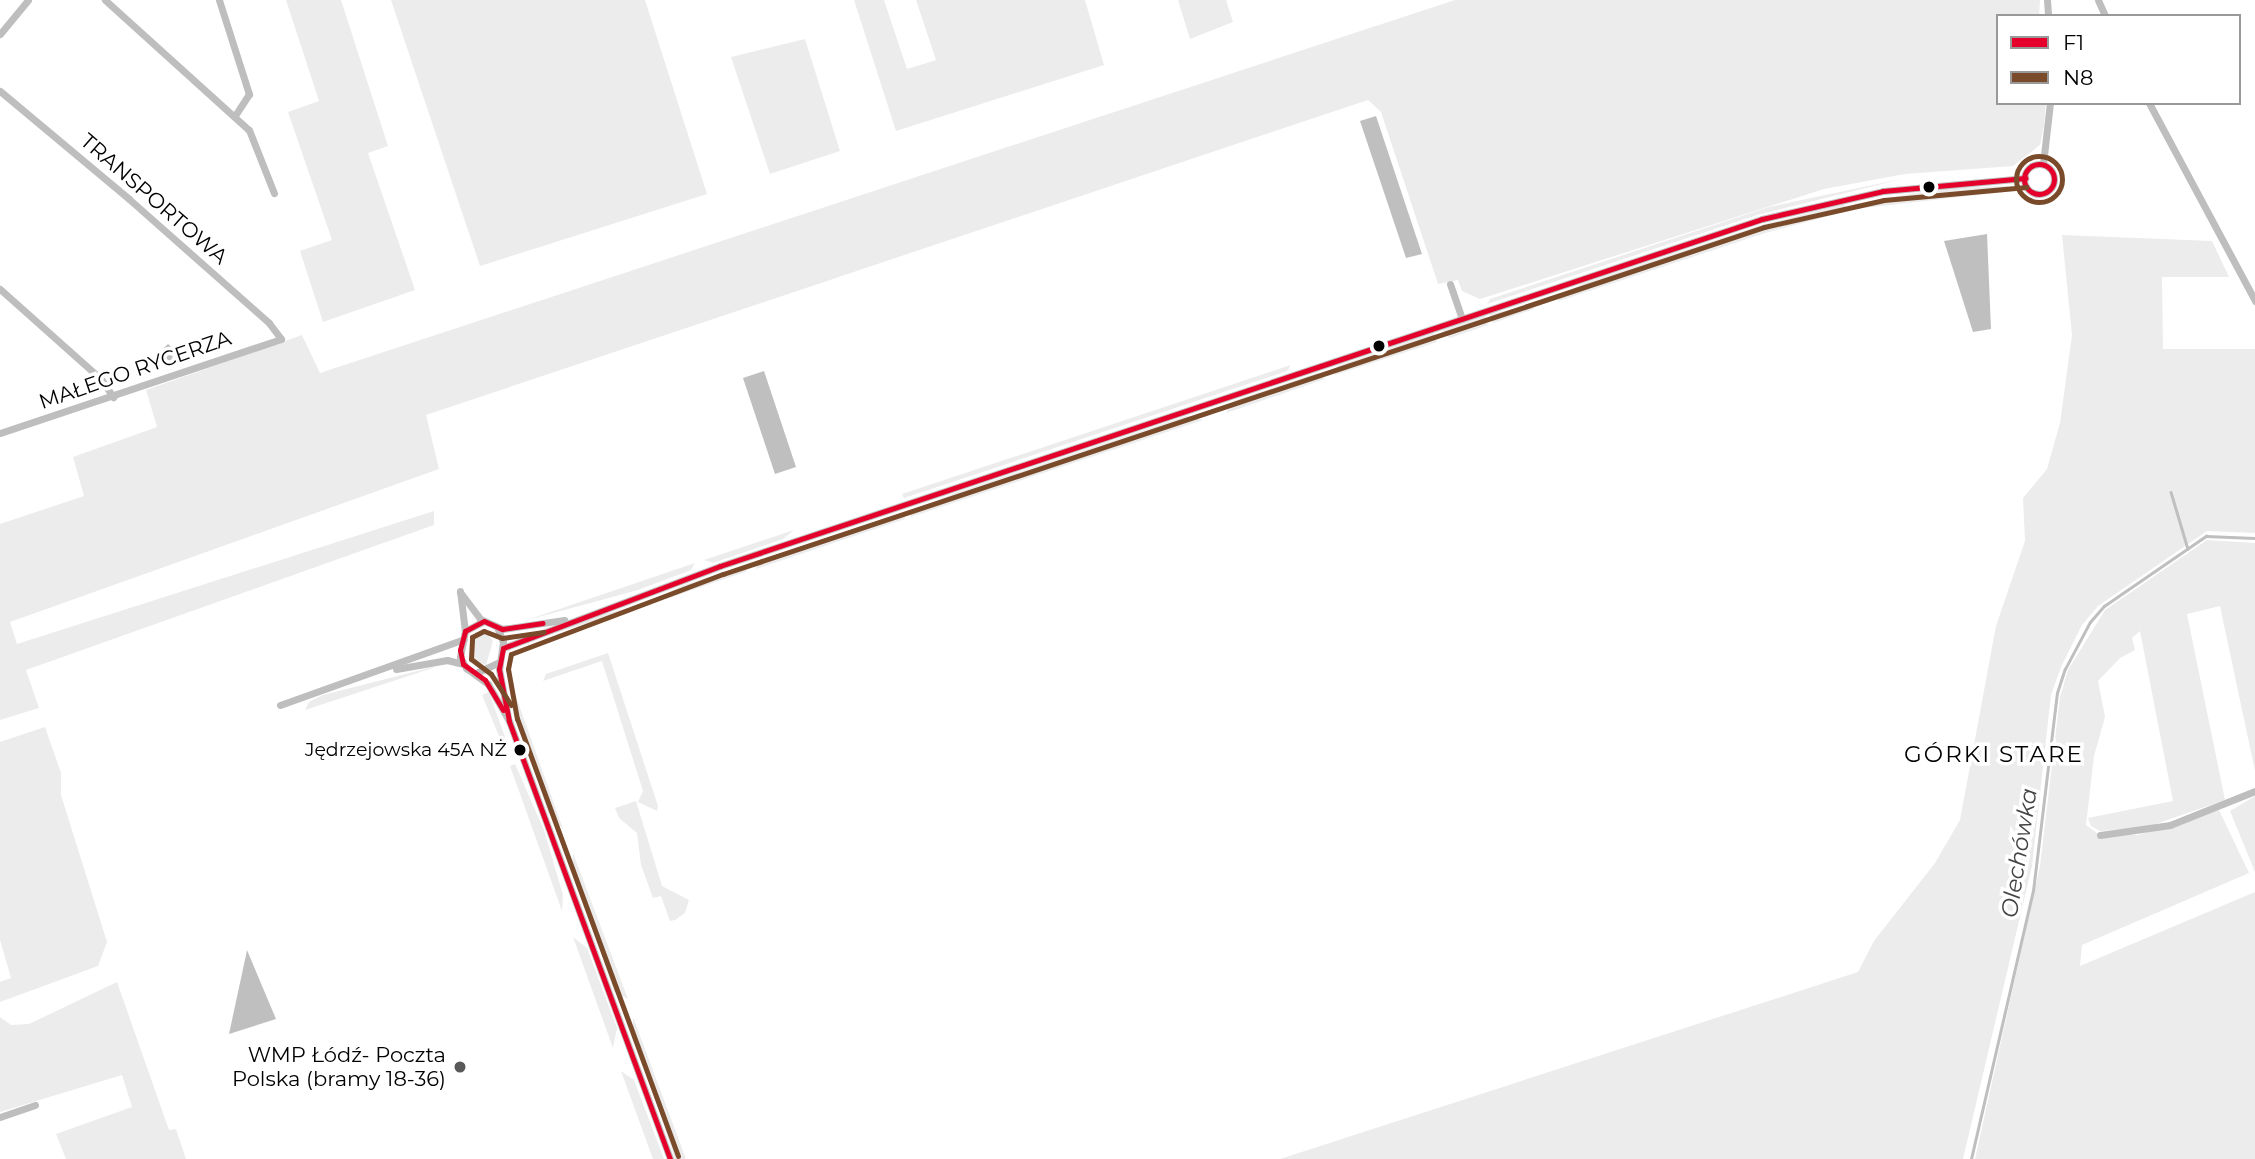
<!DOCTYPE html>
<meta charset="utf-8">
<style>
body{margin:0}
#map{position:relative;width:2255px;height:1159px;overflow:hidden;background:#fff;font-family:Montserrat,sans-serif}
div>[style]{position:absolute}
.green>*{inset:0;background:#ececec}
.water>*{inset:0;background:#bfbfbf}
.stream>*{height:2.5px;margin:-1.25px;padding:0 1.25px;transform-origin:1.25px;border-radius:1.25px;background:#bfbfbf}
.minor>*{height:7px;margin:-3.5px;padding:0 3.5px;transform-origin:3.5px;border-radius:3.5px;background:#bebebe}
.minor>.ring{margin:-3.5px;padding:0;box-sizing:content-box;background:none;border:7px solid #bebebe;border-radius:50%}
.bus-1>*{height:5px;margin:-2.5px;padding:0 2.5px;transform-origin:2.5px;border-radius:2.5px;background:#e4002b}
.bus-1>.ring{margin:-2.5px;padding:0;box-sizing:content-box;background:none;border:5px solid #e4002b;border-radius:50%}
.bus-2>*{height:5px;margin:-2.5px;padding:0 2.5px;transform-origin:2.5px;border-radius:2.5px;background:#7a4b2a}
.bus-2>.ring{margin:-2.5px;padding:0;box-sizing:content-box;background:none;border:5px solid #7a4b2a;border-radius:50%}
.dots>*{width:19px;height:19px;translate:-50% -50%;box-sizing:border-box;border:4px solid #fff;border-radius:50%}
span{translate:-50% -50%;white-space:nowrap;text-align:center;line-height:1.15;-webkit-text-stroke:7px #fff;paint-order:stroke}
.bus-label{font-size:19px;color:#000}
.right{translate:-100% -50%;text-align:right}
.street-label{font-size:21px;color:#000}
.poi-label{font-size:21px;color:#000}
.neighbourhood-label{font-size:23px;color:#000;letter-spacing:2px}
.water-label{font-size:23px;color:#444;font-style:italic}
.legend{position:absolute;left:1996px;top:14px;width:245px;height:91px;box-sizing:border-box;background:#fff;border:2px solid #999;margin:0;padding:9px 12px;list-style:none;font-size:21px;color:#000}
.legend li{display:flex;align-items:center;gap:14px;height:35px}
.legend b{width:35px;border:2px solid #999}
</style>
<div id="map">
<div class="green">
<div style="clip-path:polygon(286px 0,341px 0,388px 146px,368px 153px,415px 290px,323px 322px,300px 251px,332px 240px,288px 112px,319px 101px)"></div>
<div style="clip-path:polygon(391px 0,645px 0,707px 194px,480px 266px)"></div>
<div style="clip-path:polygon(854px 0,884px 0,907px 69px,936px 60px,916px 0,1085px 0,1104px 65px,896px 131px)"></div>
<div style="clip-path:polygon(1178px 0,1226px 0,1233px 22px,1190px 39px)"></div>
<div style="clip-path:polygon(1455px 0,2040px 0,2039px 16px,1998px 16px,1998px 103px,2046px 103px,2044px 126px,2040px 145px,2013px 166px,1905px 174px,1824px 189px,1480px 299px,1462px 291px,1458px 280px,1438px 284px,1381px 112px,1368px 100px,426px 415px,439px 469px,10px 622px,17px 644px,434px 511px,434px 525px,26px 670px,39px 708px,0 720px,0 524px,84px 496px,73px 457px,157px 427px,146px 390px,302px 335px,320px 373px)"></div>
<div style="clip-path:polygon(805px 39px,840px 151px,770px 174px,731px 57px)"></div>
<div style="clip-path:polygon(1906px 178px,1757px 215px,1487px 304px,1490px 299px,1769px 207px)"></div>
<div style="clip-path:polygon(2008px 186px,2004px 192px,1855px 209px,1854px 204px,1945px 188px)"></div>
<div style="clip-path:polygon(1844px 204px,1848px 211px,1765px 233px,1559px 301px,1557px 297px,1584px 283px,1758px 226px)"></div>
<div style="clip-path:polygon(2062px 235px,2212px 241px,2229px 277px,2162px 277px,2163px 349px,2255px 349px,2255px 533px,2207px 531px,2098px 606px,2082px 625px,2061px 667px,2051px 695px,2032px 866px,1963px 1159px,1280px 1159px,1858px 972px,1874px 941px,1935px 863px,1960px 820px,1996px 626px,2025px 541px,2023px 498px,2047px 469px,2060px 423px,2072px 335px)"></div>
<div style="clip-path:polygon(1532px 305px,1534px 309px,1493px 323px,1490px 314px)"></div>
<div style="clip-path:polygon(1485px 316px,1488px 325px,1450px 338px,1444px 334px,1443px 330px)"></div>
<div style="clip-path:polygon(1434px 333px,1437px 342px,1335px 375px,1337px 366px)"></div>
<div style="clip-path:polygon(1291px 365px,1287px 371px,904px 498px,902px 494px)"></div>
<div style="clip-path:polygon(1317px 373px,1325px 379px,1226px 413px,1233px 401px)"></div>
<div style="clip-path:polygon(1186px 416px,1203px 420px,911px 517px,909px 513px,955px 493px)"></div>
<div style="clip-path:polygon(904px 515px,905px 519px,756px 569px,758px 563px)"></div>
<div style="clip-path:polygon(794px 530px,783px 539px,713px 563px,704px 560px)"></div>
<div style="clip-path:polygon(2207px 540px,2255px 543px,2255px 771px,2220px 606px,2187px 614px,2225px 800px,2150px 826px,2100px 831px,2091px 826px,2088px 818px,2173px 801px,2140px 631px,2132px 638px,2135px 650px,2120px 658px,2098px 681px,2105px 717px,2094px 756px,2086px 825px,2100px 835px,2138px 835px,2219px 810px,2249px 873px,2082px 945px,2080px 966px,2255px 892px,2255px 1159px,1975px 1159px,2040px 866px,2060px 697px,2068px 670px,2105px 610px)"></div>
<div style="clip-path:polygon(695px 563px,691px 570px,638px 590px,524px 621px)"></div>
<div style="clip-path:polygon(738px 568px,748px 571px,666px 599px,664px 595px,681px 586px)"></div>
<div style="clip-path:polygon(640px 605px,641px 607px,528px 641px,605px 614px)"></div>
<div style="clip-path:polygon(475px 632px,486px 632px,493px 641px,486px 665px,471px 659px)"></div>
<div style="clip-path:polygon(608px 653px,658px 806px,657px 811px,638px 802px,643px 791px,602px 661px,543px 681px,546px 674px)"></div>
<div style="clip-path:polygon(433px 667px,433px 668px,305px 710px,309px 702px,323px 695px)"></div>
<div style="clip-path:polygon(508px 686px,513px 688px,563px 829px,548px 813px)"></div>
<div style="clip-path:polygon(489px 692px,506px 740px,501px 741px,482px 695px)"></div>
<div style="clip-path:polygon(45px 727px,61px 773px,61px 795px,107px 942px,98px 966px,0 1002px,0 982px,11px 978px,0 940px,0 742px)"></div>
<div style="clip-path:polygon(515px 764px,544px 830px,563px 895px,562px 911px,510px 766px)"></div>
<div style="clip-path:polygon(2255px 796px,2255px 872px,2230px 811px)"></div>
<div style="clip-path:polygon(636px 801px,662px 886px,689px 900px,685px 913px,675px 920px,670px 921px,661px 896px,653px 898px,641px 865px,637px 833px,619px 818px,615px 808px)"></div>
<div style="clip-path:polygon(573px 853px,628px 999px,614px 992px,572px 867px)"></div>
<div style="clip-path:polygon(573px 937px,587px 948px,617px 1028px,613px 1048px)"></div>
<div style="clip-path:polygon(117px 982px,169px 1130px,176px 1129px,186px 1159px,66px 1159px,56px 1134px,132px 1107px,122px 1075px,0 1112px,0 1017px,11px 1025px,29px 1024px)"></div>
<div style="clip-path:polygon(633px 1017px,686px 1159px,675px 1159px,633px 1032px)"></div>
<div style="clip-path:polygon(621px 1071px,634px 1080px,664px 1159px,653px 1159px)"></div>
</div>
<div class="water">
<div style="clip-path:polygon(1376px 116px,1422px 254px,1406px 258px,1360px 121px)"></div>
<div style="clip-path:polygon(1987px 234px,1991px 329px,1973px 332px,1944px 241px)"></div>
<div style="clip-path:polygon(168px 344px,184px 357px,158px 366px,153px 358px)"></div>
<div style="clip-path:polygon(764px 371px,796px 467px,775px 474px,743px 378px)"></div>
<div style="clip-path:polygon(247px 950px,276px 1019px,229px 1034px,246px 955px)"></div>
</div>
<div class="stream">
<div style="left:2171px;top:492px;width:59px;rotate:73.4deg"></div>
<div style="left:1971px;top:1159px;width:275px;rotate:-77deg"></div>
<div style="left:2033px;top:891px;width:199px;rotate:-83.1deg"></div>
<div style="left:2057px;top:693px;width:25px;rotate:-72deg"></div>
<div style="left:2065px;top:669px;width:53px;rotate:-62deg"></div>
<div style="left:2090px;top:622px;width:21px;rotate:-49deg"></div>
<div style="left:2104px;top:606px;width:124px;rotate:-34.5deg"></div>
<div style="left:2206px;top:536px;width:49px;rotate:2.3deg"></div>
</div>
<div class="minor">
<div style="left:105px;top:0;width:194px;rotate:42.1deg"></div>
<div style="left:249px;top:130px;width:68px;rotate:68.4deg"></div>
<div style="left:219px;top:0;width:99px;rotate:72.3deg"></div>
<div style="left:249px;top:94px;width:27px;rotate:123deg"></div>
<div style="left:2047px;top:0;width:16px;rotate:86deg"></div>
<div style="left:2098px;top:0;width:17px;rotate:66deg"></div>
<div style="left:0;top:34px;width:44px;rotate:-50.5deg"></div>
<div style="left:0;top:91px;width:168px;rotate:39.9deg"></div>
<div style="left:129px;top:199px;width:187px;rotate:41.5deg"></div>
<div style="left:269px;top:323px;width:20px;rotate:53deg"></div>
<div style="left:281px;top:339px;width:296px;rotate:161.5deg"></div>
<div style="left:2149px;top:103px;width:225px;rotate:61.8deg"></div>
<div style="left:2043px;top:164px;width:61px;rotate:-83.5deg"></div>
<div class="ring" style="left:2024px;top:164px;width:23px;height:23px"></div>
<div style="left:1450px;top:284px;width:37px;rotate:71deg"></div>
<div style="left:0;top:289px;width:135px;rotate:41.7deg"></div>
<div style="left:101px;top:379px;width:22px;rotate:56deg"></div>
<div style="left:460px;top:591px;width:40px;rotate:82.9deg"></div>
<div style="left:465px;top:631px;width:26px;rotate:101deg"></div>
<div style="left:460px;top:657px;width:13px;rotate:61deg"></div>
<div style="left:466px;top:668px;width:27px;rotate:36deg"></div>
<div style="left:488px;top:684px;width:43px;rotate:60.4deg"></div>
<div style="left:509px;top:721px;width:467px;rotate:69.8deg"></div>
<div style="left:460px;top:592px;width:34px;rotate:53deg"></div>
<div style="left:480px;top:619px;width:24px;rotate:24deg"></div>
<div style="left:502px;top:629px;width:63px;rotate:-8.3deg"></div>
<div style="left:497px;top:627px;width:16px;rotate:68deg"></div>
<div style="left:503px;top:642px;width:27px;rotate:98deg"></div>
<div style="left:499px;top:669px;width:49px;rotate:79.4deg"></div>
<div style="left:465px;top:631px;width:21px;rotate:-28deg"></div>
<div style="left:503px;top:648px;width:232px;rotate:-20.7deg"></div>
<div style="left:720px;top:566px;width:1098px;rotate:-18.42deg"></div>
<div style="left:1762px;top:219px;width:124px;rotate:-13deg"></div>
<div style="left:1883px;top:191px;width:143px;rotate:-5.2deg"></div>
<div style="left:396px;top:669px;width:52px;rotate:-10deg"></div>
<div style="left:447px;top:660px;width:16px;rotate:14deg"></div>
<div style="left:476px;top:673px;width:26px;rotate:-25deg"></div>
<div style="left:280px;top:705px;width:195px;rotate:-19.7deg"></div>
<div style="left:2100px;top:835px;width:71px;rotate:-8.1deg"></div>
<div style="left:2170px;top:825px;width:92px;rotate:-21.8deg"></div>
<div style="left:0;top:1117px;width:37px;rotate:-19deg"></div>
</div>
<div class="bus-1">
<div class="ring" style="left:2024px;top:164px;width:25px;height:25px"></div>
<div style="left:503px;top:710px;width:35px;rotate:-121deg"></div>
<div style="left:485px;top:680px;width:27px;rotate:-144deg"></div>
<div style="left:463px;top:664px;width:14px;rotate:-102deg"></div>
<div style="left:460px;top:650px;width:20px;rotate:-75deg"></div>
<div style="left:465px;top:631px;width:21px;rotate:-28deg"></div>
<div style="left:484px;top:621px;width:20px;rotate:24deg"></div>
<div style="left:502px;top:629px;width:41px;rotate:-8.3deg"></div>
<div style="left:670px;top:1159px;width:467px;rotate:-110.2deg"></div>
<div style="left:509px;top:721px;width:53px;rotate:-100.9deg"></div>
<div style="left:499px;top:669px;width:21px;rotate:-79deg"></div>
<div style="left:503px;top:648px;width:232px;rotate:-20.7deg"></div>
<div style="left:720px;top:566px;width:1098px;rotate:-18.42deg"></div>
<div style="left:1762px;top:219px;width:124px;rotate:-13deg"></div>
<div style="left:1883px;top:191px;width:143px;rotate:-5.2deg"></div>
</div>
<div class="bus-2">
<div class="ring" style="left:2016px;top:156px;width:41px;height:41px"></div>
<div style="left:511px;top:705px;width:37px;rotate:-123deg"></div>
<div style="left:491px;top:674px;width:25px;rotate:-143deg"></div>
<div style="left:471px;top:659px;width:22px;rotate:-87deg"></div>
<div style="left:472px;top:637px;width:13px;rotate:-27deg"></div>
<div style="left:484px;top:631px;width:19px;rotate:21deg"></div>
<div style="left:502px;top:638px;width:42px;rotate:-8.1deg"></div>
<div style="left:678px;top:1156px;width:466px;rotate:-110.2deg"></div>
<div style="left:517px;top:719px;width:51px;rotate:-100.2deg"></div>
<div style="left:508px;top:669px;width:15px;rotate:-79deg"></div>
<div style="left:511px;top:654px;width:227px;rotate:-20.7deg"></div>
<div style="left:723px;top:574px;width:1097px;rotate:-18.43deg"></div>
<div style="left:1764px;top:227px;width:123px;rotate:-12.7deg"></div>
<div style="left:1884px;top:200px;width:143px;rotate:-5.2deg"></div>
</div>
<div class="dots">
<div style="left:1929px;top:187px;background:#000"></div>
<div style="left:1379px;top:346px;background:#000"></div>
<div style="left:520px;top:750px;background:#000"></div>
<div style="left:460px;top:1067px;background:#595959"></div>
</div>
<div class="bus-label">
<span class="right" style="left:507px;top:750px">Jędrzejowska 45A NŻ</span>
</div>
<div class="street-label">
<span style="left:154px;top:199px;rotate:41deg">TRANSPORTOWA</span>
<span style="left:135px;top:370px;rotate:-19deg">MAŁEGO RYCERZA</span>
</div>
<div class="poi-label">
<span class="right" style="left:446px;top:1067px">WMP Łódź- Poczta<br>Polska (bramy 18-36)</span>
</div>
<div class="neighbourhood-label">
<span style="left:1994px;top:754px">GÓRKI STARE</span>
</div>
<div class="water-label">
<span style="left:2019px;top:853px;rotate:-81deg">Olechówka</span>
</div>
<ul class="legend">
<li><b style="height:9px;background:#e4002b"></b>F1</li>
<li><b style="height:9px;background:#7a4b2a"></b>N8</li>
</ul>
</div>
